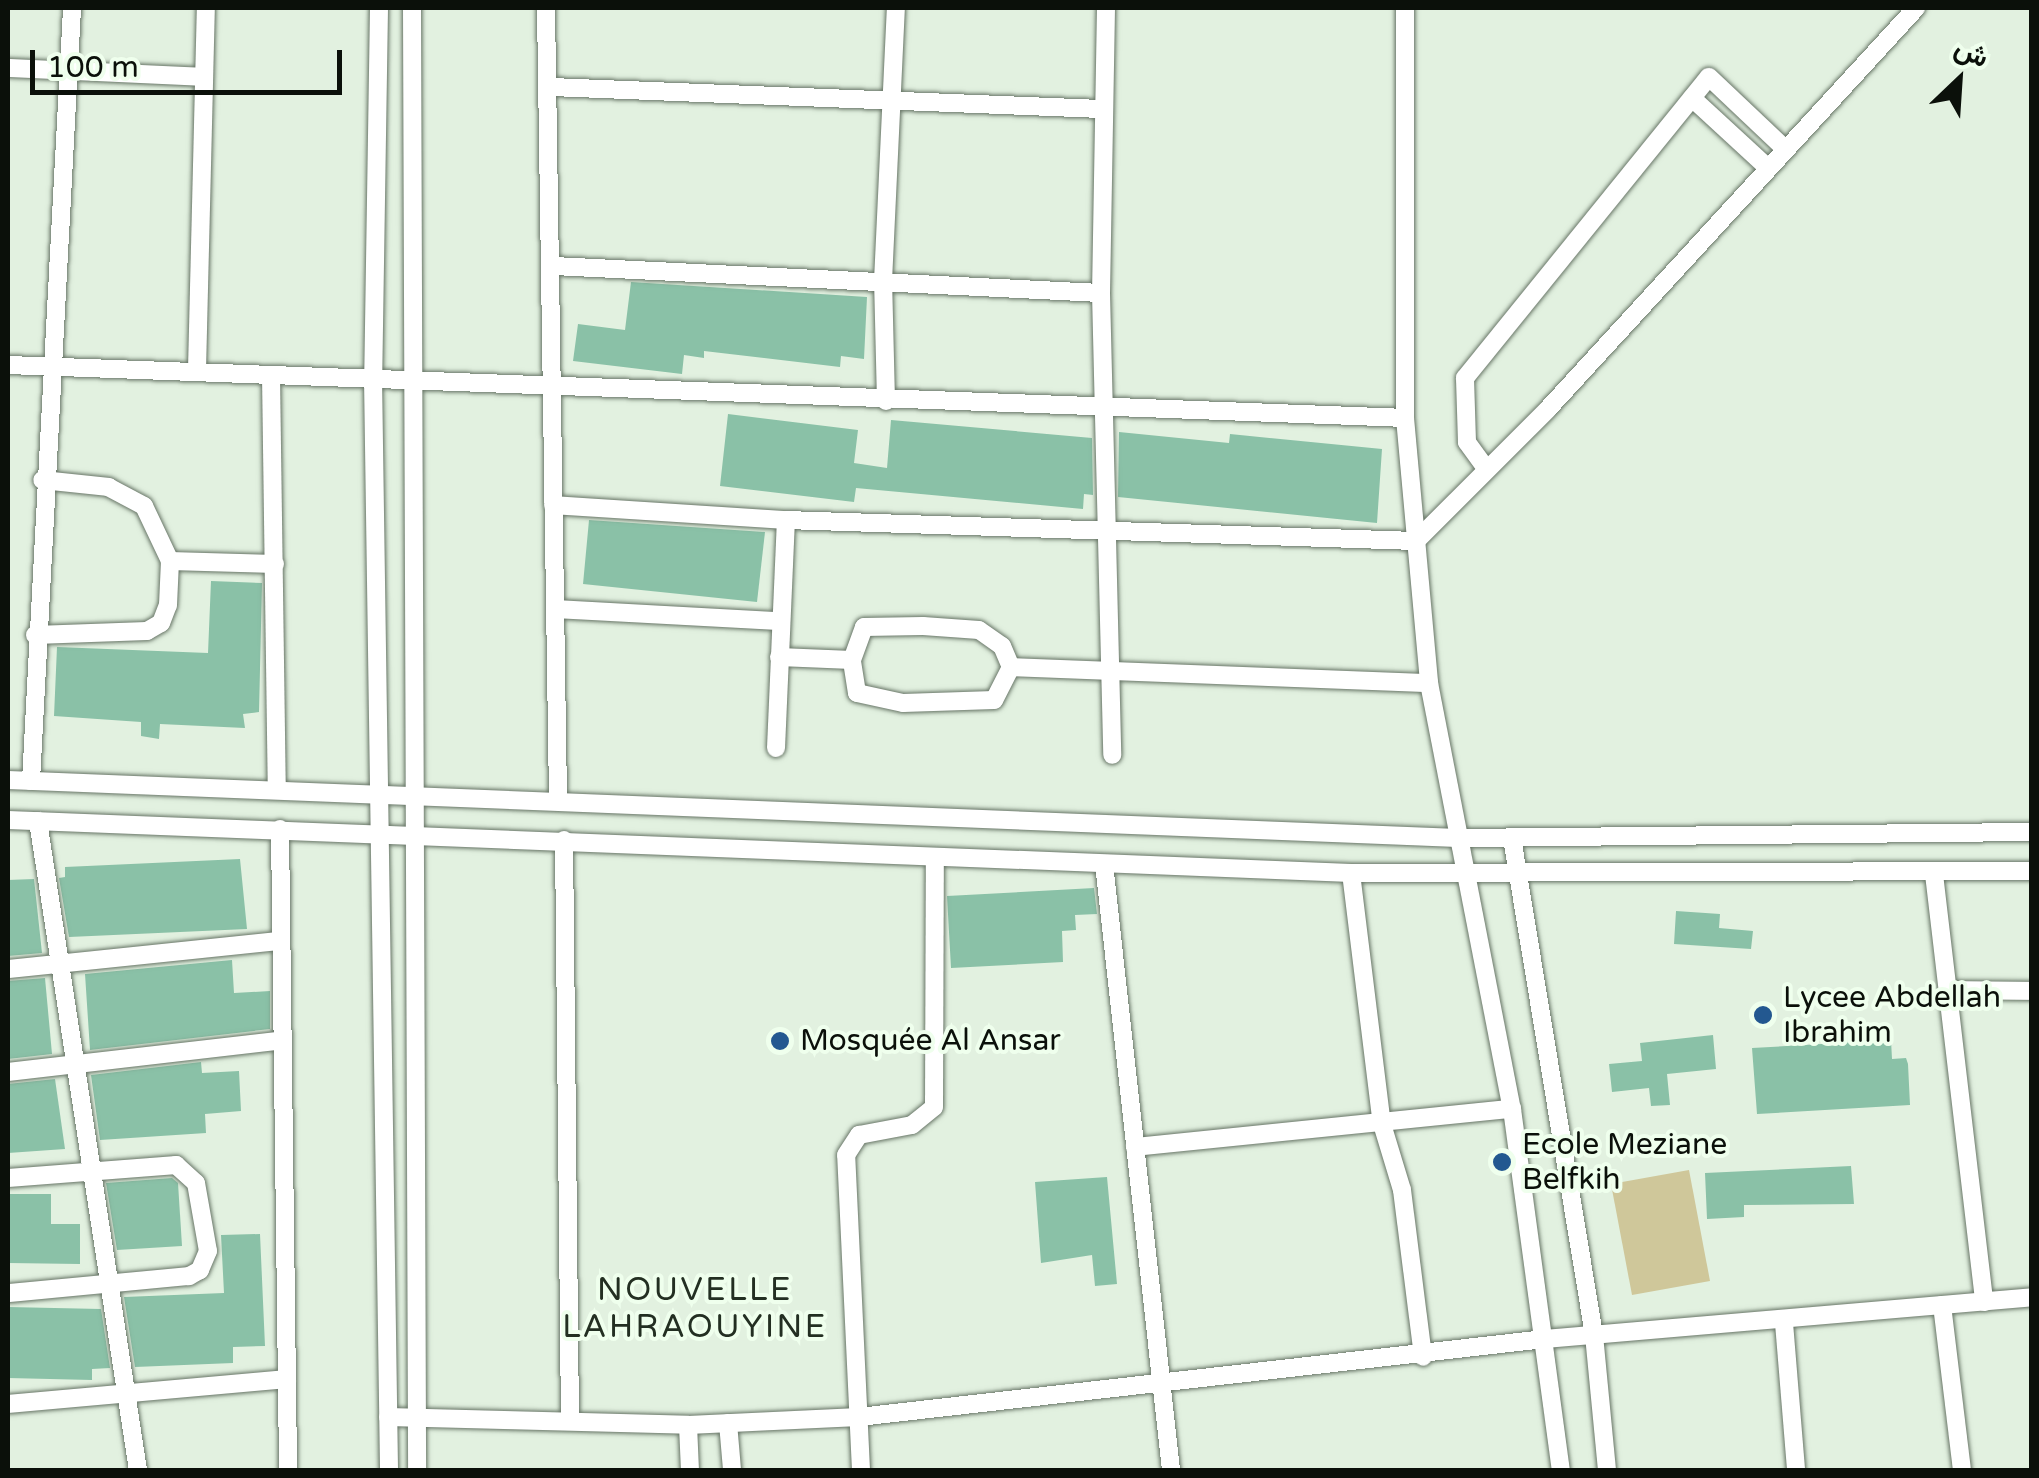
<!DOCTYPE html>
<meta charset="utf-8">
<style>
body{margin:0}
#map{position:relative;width:2039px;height:1478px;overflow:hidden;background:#e2f1e0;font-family:"Varela Round",Vazirmatn,sans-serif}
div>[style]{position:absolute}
.green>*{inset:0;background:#cfc79a}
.building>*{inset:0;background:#8ac1a7}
.roads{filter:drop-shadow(0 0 2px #677566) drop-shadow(0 0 2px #677566)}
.street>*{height:18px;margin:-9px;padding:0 9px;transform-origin:9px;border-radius:9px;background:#fff}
.dots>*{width:28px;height:28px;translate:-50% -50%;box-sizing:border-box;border:5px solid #efffed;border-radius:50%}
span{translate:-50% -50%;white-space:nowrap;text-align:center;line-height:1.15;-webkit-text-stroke:8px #efffed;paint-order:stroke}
.poi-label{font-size:30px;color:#0b100a}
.left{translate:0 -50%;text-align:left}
.neighbourhood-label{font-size:32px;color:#232f22;letter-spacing:2.5px}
.frame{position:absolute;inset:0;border:10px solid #0b100a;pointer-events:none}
.north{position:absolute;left:1909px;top:30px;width:100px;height:100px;-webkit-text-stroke:8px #efffed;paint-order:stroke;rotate:25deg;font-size:28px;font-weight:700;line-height:40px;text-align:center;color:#0b100a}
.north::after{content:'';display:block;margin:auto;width:35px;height:45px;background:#0b100a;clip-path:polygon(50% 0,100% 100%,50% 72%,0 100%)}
.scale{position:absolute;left:30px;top:50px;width:312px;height:45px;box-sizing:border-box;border:5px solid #0b100a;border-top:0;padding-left:12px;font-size:30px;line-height:35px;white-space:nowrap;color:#0b100a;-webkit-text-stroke:8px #efffed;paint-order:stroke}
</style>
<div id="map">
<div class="green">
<div style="clip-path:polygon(1689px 1170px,1710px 1281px,1632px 1295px,1611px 1184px)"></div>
</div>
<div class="building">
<div style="clip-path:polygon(631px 282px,867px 297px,864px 359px,841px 356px,840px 367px,704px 351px,704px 358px,684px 355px,682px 374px,573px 361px,578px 324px,625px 330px)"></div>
<div style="clip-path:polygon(728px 414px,858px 430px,854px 463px,887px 468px,891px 420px,1092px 438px,1093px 495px,1084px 494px,1083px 509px,856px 488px,854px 502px,720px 486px)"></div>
<div style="clip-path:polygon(1119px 432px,1229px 443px,1230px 434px,1382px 449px,1377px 523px,1118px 497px)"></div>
<div style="clip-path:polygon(589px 520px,765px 532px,757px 602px,583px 584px)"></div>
<div style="clip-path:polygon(211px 581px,262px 583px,259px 712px,243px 714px,245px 728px,160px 724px,159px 739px,141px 736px,141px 722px,54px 716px,57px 647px,208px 653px)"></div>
<div style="clip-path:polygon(240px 859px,247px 929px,69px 937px,59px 878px,65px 877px,65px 867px)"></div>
<div style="clip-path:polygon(34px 879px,42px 953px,8px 956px,8px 880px)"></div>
<div style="clip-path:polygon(1094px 888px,1097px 914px,1075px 915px,1076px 930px,1062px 931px,1063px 962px,951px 968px,947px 896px)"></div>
<div style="clip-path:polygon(1676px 911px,1720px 914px,1719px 928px,1753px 931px,1751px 949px,1674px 944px)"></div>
<div style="clip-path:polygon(232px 960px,234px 993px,270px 991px,270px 1029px,90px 1050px,85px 974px)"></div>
<div style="clip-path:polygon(45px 978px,52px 1054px,8px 1059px,8px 981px)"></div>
<div style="clip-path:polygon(1713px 1035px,1716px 1069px,1667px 1074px,1670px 1105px,1651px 1106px,1649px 1088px,1612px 1092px,1609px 1064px,1642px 1061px,1640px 1043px)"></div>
<div style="clip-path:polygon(1891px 1040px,1892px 1059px,1906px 1058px,1908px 1064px,1910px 1105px,1757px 1114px,1752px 1048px)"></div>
<div style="clip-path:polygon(201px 1062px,202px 1073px,239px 1071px,241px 1111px,205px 1114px,206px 1133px,100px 1140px,91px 1075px)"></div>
<div style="clip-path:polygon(55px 1079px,65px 1149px,8px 1153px,8px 1084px)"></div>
<div style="clip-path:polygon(1851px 1166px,1854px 1204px,1744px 1205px,1744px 1217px,1707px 1219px,1705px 1173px)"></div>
<div style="clip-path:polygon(1107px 1177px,1117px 1284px,1095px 1286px,1092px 1255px,1041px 1263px,1035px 1182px)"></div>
<div style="clip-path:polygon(172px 1178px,178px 1183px,182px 1246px,117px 1250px,106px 1183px)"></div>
<div style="clip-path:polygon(8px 1194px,51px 1194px,51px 1224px,80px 1224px,80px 1264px,8px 1263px)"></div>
<div style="clip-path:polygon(260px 1234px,265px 1346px,233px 1347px,233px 1363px,135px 1367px,124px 1297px,224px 1293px,221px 1235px)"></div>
<div style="clip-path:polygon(8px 1307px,101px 1309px,110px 1368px,92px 1369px,92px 1380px,8px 1378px)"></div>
</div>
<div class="roads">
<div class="street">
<div style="left:379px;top:8px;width:369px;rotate:90.9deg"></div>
<div style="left:373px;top:377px;width:1093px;rotate:89.16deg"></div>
<div style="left:412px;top:8px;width:1462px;rotate:89.8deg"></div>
<div style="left:546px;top:8px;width:793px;rotate:89.13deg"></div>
<div style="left:1106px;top:8px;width:285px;rotate:91deg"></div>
<div style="left:1101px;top:293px;width:462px;rotate:88.6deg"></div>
<div style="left:1405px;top:8px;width:410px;rotate:90deg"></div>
<div style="left:1405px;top:418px;width:266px;rotate:84.8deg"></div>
<div style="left:1429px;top:683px;width:434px;rotate:79deg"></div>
<div style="left:1512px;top:1109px;width:364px;rotate:82.3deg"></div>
<div style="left:8px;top:68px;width:195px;rotate:2.6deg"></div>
<div style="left:551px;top:87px;width:549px;rotate:2.29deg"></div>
<div style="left:1692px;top:98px;width:100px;rotate:42.6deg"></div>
<div style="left:554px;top:266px;width:548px;rotate:2.83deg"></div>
<div style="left:8px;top:365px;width:1398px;rotate:2.17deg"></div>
<div style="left:197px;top:370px;width:362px;rotate:-88.6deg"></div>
<div style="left:271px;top:375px;width:413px;rotate:89.2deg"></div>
<div style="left:886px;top:401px;width:120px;rotate:-91.4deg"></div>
<div style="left:883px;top:281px;width:273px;rotate:-87.3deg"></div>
<div style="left:1485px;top:467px;width:31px;rotate:-126deg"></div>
<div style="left:1467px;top:442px;width:64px;rotate:-91.8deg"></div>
<div style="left:1465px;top:378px;width:387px;rotate:-51deg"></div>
<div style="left:1709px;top:77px;width:102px;rotate:43.4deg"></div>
<div style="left:553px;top:505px;width:233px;rotate:3.7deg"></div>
<div style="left:786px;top:520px;width:630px;rotate:1.91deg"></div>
<div style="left:1416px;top:541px;width:185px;rotate:-45deg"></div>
<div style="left:1547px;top:410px;width:546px;rotate:-47.45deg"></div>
<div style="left:170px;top:561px;width:105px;rotate:1.6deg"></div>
<div style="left:555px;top:609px;width:224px;rotate:3.1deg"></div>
<div style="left:923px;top:626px;width:56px;rotate:4.1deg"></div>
<div style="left:979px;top:630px;width:28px;rotate:35deg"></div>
<div style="left:1002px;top:646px;width:23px;rotate:67deg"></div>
<div style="left:1011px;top:667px;width:37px;rotate:117deg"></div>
<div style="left:994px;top:700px;width:91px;rotate:178.1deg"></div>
<div style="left:903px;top:703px;width:47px;rotate:-167.7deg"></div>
<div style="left:857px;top:693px;width:33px;rotate:-99deg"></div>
<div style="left:852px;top:660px;width:35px;rotate:-70deg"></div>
<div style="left:864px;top:627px;width:59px;rotate:-1deg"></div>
<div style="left:35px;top:635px;width:112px;rotate:-2deg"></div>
<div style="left:147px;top:631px;width:16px;rotate:-30deg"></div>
<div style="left:161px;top:623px;width:19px;rotate:-69deg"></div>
<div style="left:168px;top:605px;width:44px;rotate:-87.4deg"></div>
<div style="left:170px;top:561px;width:61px;rotate:-115.3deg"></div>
<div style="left:144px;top:506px;width:40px;rotate:-152deg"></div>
<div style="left:109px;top:487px;width:67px;rotate:-174deg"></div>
<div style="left:779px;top:657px;width:73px;rotate:2.4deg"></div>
<div style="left:1011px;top:667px;width:418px;rotate:2.2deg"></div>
<div style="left:776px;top:748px;width:228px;rotate:-87.5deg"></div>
<div style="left:8px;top:780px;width:1451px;rotate:2.29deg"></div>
<div style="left:1458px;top:838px;width:574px;rotate:-0.6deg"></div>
<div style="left:31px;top:781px;width:774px;rotate:-86.96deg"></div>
<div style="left:8px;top:820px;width:1344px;rotate:2.26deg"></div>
<div style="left:1351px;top:873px;width:681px;rotate:-0.17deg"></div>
<div style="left:38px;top:821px;width:657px;rotate:81.24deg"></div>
<div style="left:280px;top:829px;width:641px;rotate:89.28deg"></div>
<div style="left:1512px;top:838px;width:504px;rotate:80.63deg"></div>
<div style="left:1594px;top:1335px;width:136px;rotate:84.5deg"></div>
<div style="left:564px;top:840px;width:581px;rotate:89.41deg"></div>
<div style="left:1104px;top:864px;width:610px;rotate:83.69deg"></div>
<div style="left:1351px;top:873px;width:253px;rotate:83deg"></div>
<div style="left:1382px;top:1124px;width:69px;rotate:73.1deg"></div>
<div style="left:1402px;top:1190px;width:168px;rotate:82.8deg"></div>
<div style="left:1934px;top:874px;width:431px;rotate:83.3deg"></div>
<div style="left:8px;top:969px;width:270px;rotate:-5.9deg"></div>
<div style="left:1951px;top:990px;width:81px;rotate:0.7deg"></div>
<div style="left:8px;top:1072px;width:271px;rotate:-6.6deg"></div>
<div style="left:1135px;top:1147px;width:379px;rotate:-5.8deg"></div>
<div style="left:8px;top:1178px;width:169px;rotate:-4.4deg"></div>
<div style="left:176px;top:1165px;width:27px;rotate:42deg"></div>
<div style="left:196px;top:1183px;width:69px;rotate:80deg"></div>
<div style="left:208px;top:1251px;width:21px;rotate:113deg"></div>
<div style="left:200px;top:1270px;width:13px;rotate:151deg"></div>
<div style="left:189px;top:1276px;width:182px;rotate:174.6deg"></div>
<div style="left:1942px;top:1305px;width:166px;rotate:83.1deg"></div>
<div style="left:1784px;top:1323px;width:147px;rotate:85.3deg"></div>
<div style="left:8px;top:1404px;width:280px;rotate:-5.1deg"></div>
<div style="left:388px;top:1417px;width:300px;rotate:1.5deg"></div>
<div style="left:688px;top:1425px;width:171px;rotate:-2.7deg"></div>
<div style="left:859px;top:1417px;width:690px;rotate:-6.49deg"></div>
<div style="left:1545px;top:1339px;width:489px;rotate:-4.9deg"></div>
<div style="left:728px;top:1423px;width:47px;rotate:85.1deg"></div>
<div style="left:688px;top:1425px;width:45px;rotate:87.5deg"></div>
<div style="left:861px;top:1470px;width:315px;rotate:-92.7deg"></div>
<div style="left:846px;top:1155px;width:24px;rotate:-57deg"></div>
<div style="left:859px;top:1135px;width:54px;rotate:-10.7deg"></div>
<div style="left:912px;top:1125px;width:28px;rotate:-39deg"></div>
<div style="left:934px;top:1107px;width:248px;rotate:-89.8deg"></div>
</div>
</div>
<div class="dots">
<div style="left:1763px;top:1015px;background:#235890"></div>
<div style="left:780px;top:1041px;background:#235890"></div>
<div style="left:1502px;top:1162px;background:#235890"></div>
</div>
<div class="poi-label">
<span class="left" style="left:1783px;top:1015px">Lycee Abdellah<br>Ibrahim</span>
<span class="left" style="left:800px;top:1041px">Mosquée Al Ansar</span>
<span class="left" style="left:1522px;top:1162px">Ecole Meziane<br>Belfkih</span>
</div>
<div class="neighbourhood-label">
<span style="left:695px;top:1309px">NOUVELLE<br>LAHRAOUYINE</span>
</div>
<div class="frame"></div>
<div class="north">ش</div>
<div class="scale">100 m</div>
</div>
